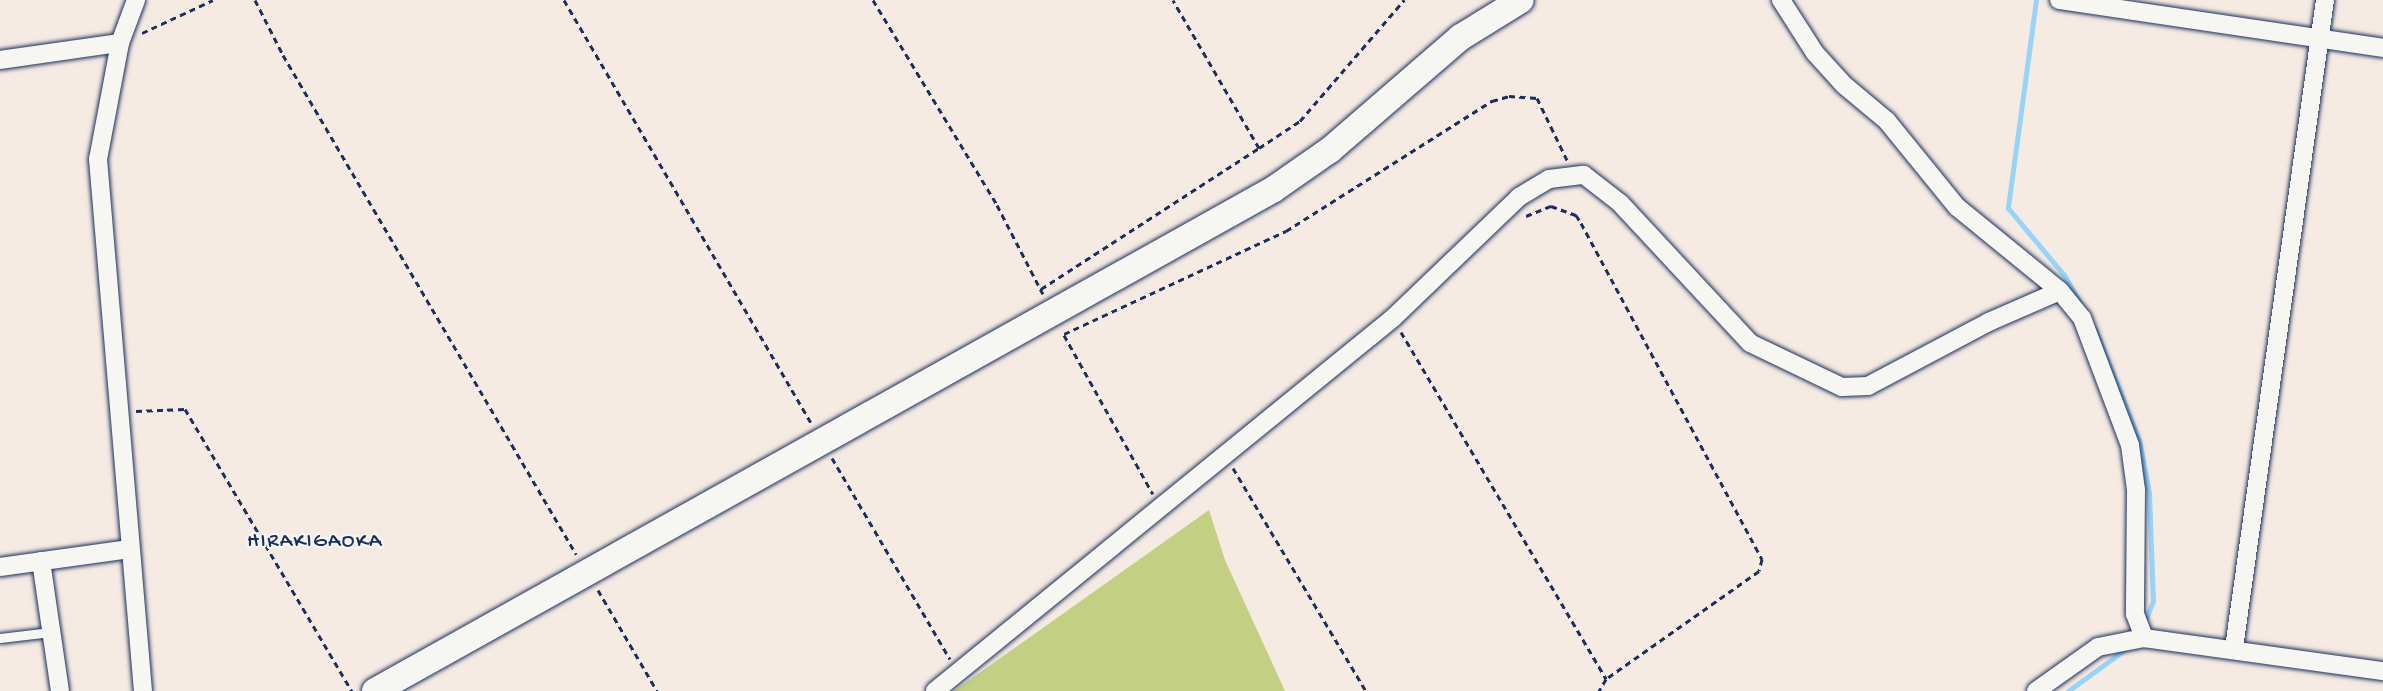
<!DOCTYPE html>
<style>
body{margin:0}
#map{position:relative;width:2383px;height:691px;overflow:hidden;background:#f6ebe3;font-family:"Gochi Hand",sans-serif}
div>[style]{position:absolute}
.green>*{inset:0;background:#c3d084}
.stream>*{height:5px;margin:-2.5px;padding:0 2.5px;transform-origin:2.5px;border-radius:2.5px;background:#98d4f8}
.path>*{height:3px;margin-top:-1.5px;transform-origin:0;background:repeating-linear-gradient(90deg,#1b2f5e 0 6px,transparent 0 10.5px)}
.roads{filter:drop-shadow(0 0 2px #1b2f5e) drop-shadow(0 0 2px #1b2f5e)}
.lane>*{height:9px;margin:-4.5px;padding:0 4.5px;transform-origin:4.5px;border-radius:4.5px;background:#f6f6f2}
.street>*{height:18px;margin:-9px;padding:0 9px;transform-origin:9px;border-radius:9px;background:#f6f6f2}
.secondary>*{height:26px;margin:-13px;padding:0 13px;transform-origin:13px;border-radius:13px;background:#f6f6f2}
span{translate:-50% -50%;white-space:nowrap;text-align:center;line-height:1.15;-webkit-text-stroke:4.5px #f6f6f2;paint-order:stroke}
.neighbourhood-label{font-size:21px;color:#1b2f5e;letter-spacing:1.5px}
</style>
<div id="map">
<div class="green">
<div style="clip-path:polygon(1209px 510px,1225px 560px,1285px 691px,954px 691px)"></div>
</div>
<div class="stream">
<div style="left:2036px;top:0;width:210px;rotate:97.7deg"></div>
<div style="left:2008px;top:208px;width:87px;rotate:50.1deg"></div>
<div style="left:2064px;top:275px;width:32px;rotate:60deg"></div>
<div style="left:2095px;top:329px;width:119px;rotate:68.4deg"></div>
<div style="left:2139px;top:440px;width:54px;rotate:79.3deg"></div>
<div style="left:2149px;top:493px;width:108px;rotate:87.9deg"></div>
<div style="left:2153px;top:601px;width:24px;rotate:112deg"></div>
<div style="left:2068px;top:691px;width:73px;rotate:-36.1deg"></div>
</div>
<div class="path">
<div style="left:255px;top:0;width:62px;rotate:63deg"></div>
<div style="left:283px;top:55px;width:579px;rotate:59.58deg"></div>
<div style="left:564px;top:0;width:491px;rotate:59.7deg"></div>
<div style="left:873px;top:0;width:240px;rotate:58.8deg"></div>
<div style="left:997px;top:205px;width:100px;rotate:62.7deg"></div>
<div style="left:142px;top:33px;width:78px;rotate:-24.9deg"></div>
<div style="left:1259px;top:148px;width:49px;rotate:-33.4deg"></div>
<div style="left:1300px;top:121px;width:160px;rotate:-49.3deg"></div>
<div style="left:1526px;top:216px;width:27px;rotate:-22deg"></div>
<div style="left:1551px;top:206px;width:27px;rotate:20deg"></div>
<div style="left:1576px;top:215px;width:9px;rotate:58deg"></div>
<div style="left:1581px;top:223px;width:382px;rotate:61.7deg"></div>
<div style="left:1762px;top:559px;width:12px;rotate:104deg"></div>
<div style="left:1759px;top:571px;width:187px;rotate:144.8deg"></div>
<div style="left:1606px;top:679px;width:14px;rotate:120deg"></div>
<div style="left:1041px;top:289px;width:260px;rotate:-32.9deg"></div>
<div style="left:1259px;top:148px;width:171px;rotate:-120.2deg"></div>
<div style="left:1401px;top:332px;width:403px;rotate:59.4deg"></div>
<div style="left:1064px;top:334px;width:245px;rotate:-24.9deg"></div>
<div style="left:1286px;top:231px;width:244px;rotate:-32.3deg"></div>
<div style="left:1492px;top:101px;width:18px;rotate:-16deg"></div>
<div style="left:1509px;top:96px;width:28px;rotate:4deg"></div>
<div style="left:1537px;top:98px;width:69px;rotate:64.2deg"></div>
<div style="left:1064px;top:335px;width:182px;rotate:60.8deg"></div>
<div style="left:136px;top:411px;width:49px;rotate:-2.3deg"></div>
<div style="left:185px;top:409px;width:328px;rotate:59.4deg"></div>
<div style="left:832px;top:458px;width:233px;rotate:59.6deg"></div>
<div style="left:1233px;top:468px;width:260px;rotate:59.2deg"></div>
<div style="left:598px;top:590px;width:117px;rotate:59.7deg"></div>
</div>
<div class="roads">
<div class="lane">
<div style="left:0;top:638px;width:51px;rotate:-6.7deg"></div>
</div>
<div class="street">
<div style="left:136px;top:0;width:46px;rotate:110.4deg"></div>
<div style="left:120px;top:43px;width:118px;rotate:100.7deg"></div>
<div style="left:98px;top:159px;width:534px;rotate:85.17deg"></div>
<div style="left:1781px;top:0;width:63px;rotate:57.3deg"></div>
<div style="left:1815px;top:53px;width:43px;rotate:47.8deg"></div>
<div style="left:1844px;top:85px;width:56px;rotate:39.9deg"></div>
<div style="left:1887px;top:121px;width:111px;rotate:50.9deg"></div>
<div style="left:1957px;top:207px;width:133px;rotate:39.2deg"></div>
<div style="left:2060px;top:291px;width:35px;rotate:51deg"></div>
<div style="left:2082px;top:318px;width:136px;rotate:69.3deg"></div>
<div style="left:2130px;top:445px;width:45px;rotate:82.4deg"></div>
<div style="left:2136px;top:490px;width:124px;rotate:90.5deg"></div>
<div style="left:2135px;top:614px;width:26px;rotate:69deg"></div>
<div style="left:2059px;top:0;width:328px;rotate:8.4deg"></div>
<div style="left:0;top:60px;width:121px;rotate:-8.1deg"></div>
<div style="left:41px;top:561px;width:131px;rotate:81.7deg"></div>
<div style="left:0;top:567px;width:131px;rotate:-7.9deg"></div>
<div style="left:2234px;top:648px;width:654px;rotate:-82.01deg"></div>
<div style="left:935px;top:691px;width:591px;rotate:-39.16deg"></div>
<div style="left:1393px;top:318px;width:175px;rotate:-43.8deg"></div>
<div style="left:1519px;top:197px;width:35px;rotate:-31deg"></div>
<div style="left:1549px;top:179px;width:35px;rotate:-7deg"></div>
<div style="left:1584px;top:175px;width:46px;rotate:37.9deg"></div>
<div style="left:1620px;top:203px;width:191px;rotate:47.1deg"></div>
<div style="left:1750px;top:343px;width:102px;rotate:25.6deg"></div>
<div style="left:1842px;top:387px;width:26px;rotate:-2deg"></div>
<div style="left:1868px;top:386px;width:137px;rotate:-27.9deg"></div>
<div style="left:1989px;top:322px;width:77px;rotate:-23.6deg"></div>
<div style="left:2036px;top:691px;width:76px;rotate:-35.4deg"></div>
<div style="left:2098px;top:647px;width:47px;rotate:-11.1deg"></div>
<div style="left:2144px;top:638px;width:241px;rotate:7.9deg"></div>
</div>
<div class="secondary">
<div style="left:375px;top:691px;width:1030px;rotate:-29.18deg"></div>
<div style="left:1274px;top:189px;width:68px;rotate:-34.9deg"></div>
<div style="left:1330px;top:150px;width:173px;rotate:-40.8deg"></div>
<div style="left:1461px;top:37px;width:70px;rotate:-31.7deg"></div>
</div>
</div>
<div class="neighbourhood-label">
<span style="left:315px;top:543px">HIRAKIGAOKA</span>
</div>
</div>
